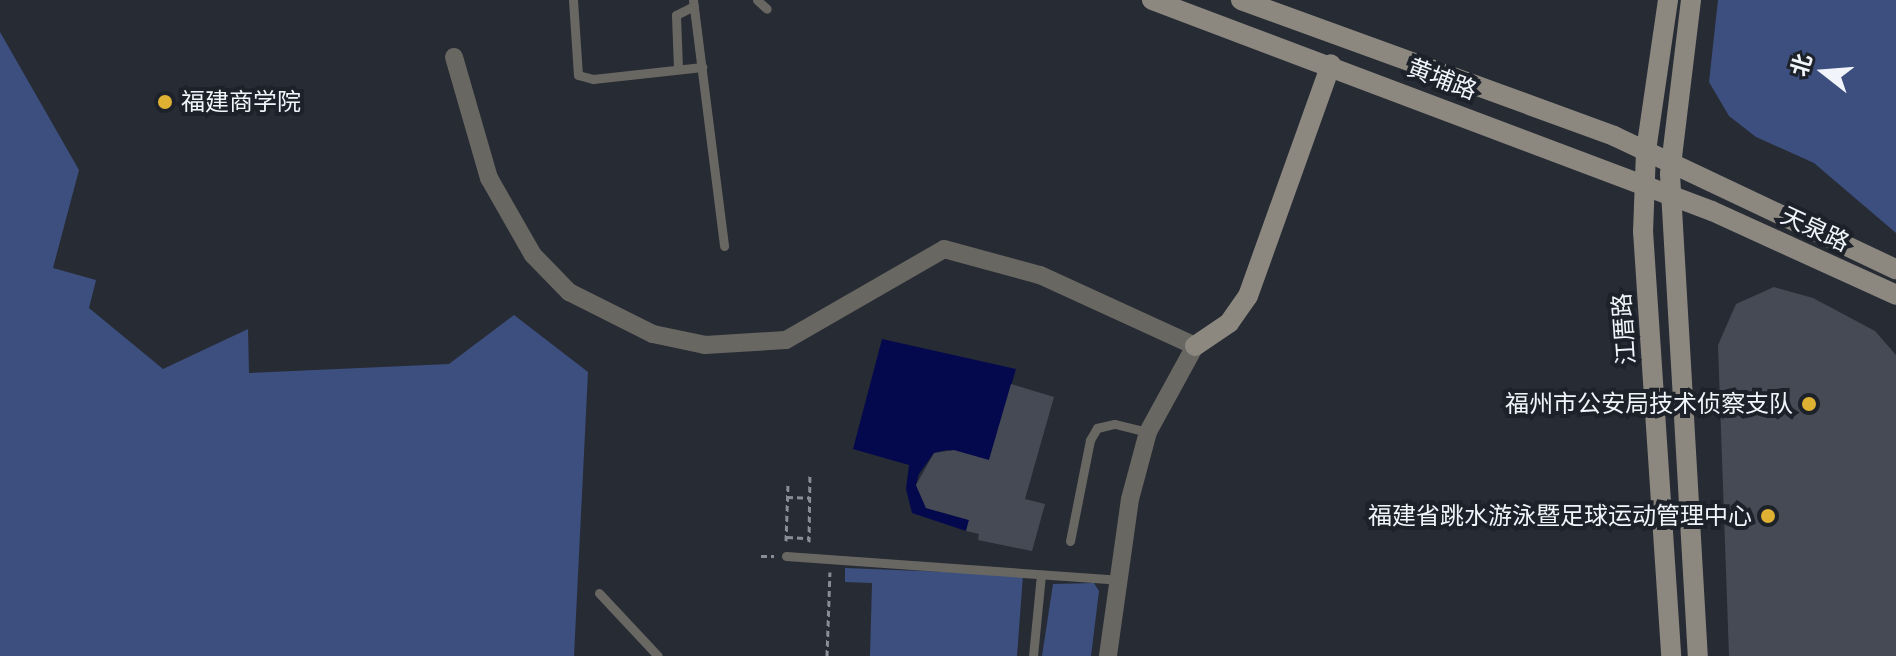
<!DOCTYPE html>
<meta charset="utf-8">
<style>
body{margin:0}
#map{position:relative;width:1896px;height:656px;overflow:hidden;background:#272b34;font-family:"Asap Condensed","Noto Sans SC",sans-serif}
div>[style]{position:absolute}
.green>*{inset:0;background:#3c4f7f}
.water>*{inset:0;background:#04094d}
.building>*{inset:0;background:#464a55}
.path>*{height:3px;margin-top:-1.5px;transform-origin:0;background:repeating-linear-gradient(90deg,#8a8d95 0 6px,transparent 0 10px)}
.lane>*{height:9px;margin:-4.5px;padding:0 4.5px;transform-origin:4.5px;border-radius:4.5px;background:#696762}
.street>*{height:18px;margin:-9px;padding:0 9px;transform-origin:9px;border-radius:9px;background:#696762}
.secondary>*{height:20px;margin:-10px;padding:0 10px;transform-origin:10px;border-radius:10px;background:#8c8880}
.dots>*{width:22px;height:22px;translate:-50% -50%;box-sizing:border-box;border:4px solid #1d212a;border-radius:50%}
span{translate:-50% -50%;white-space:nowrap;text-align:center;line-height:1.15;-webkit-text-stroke:8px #1d212a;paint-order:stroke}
.street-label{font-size:24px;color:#f1f4fb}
.poi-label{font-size:24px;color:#f1f4fb}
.left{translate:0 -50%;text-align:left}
.right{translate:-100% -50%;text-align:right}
.north{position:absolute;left:1784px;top:32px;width:80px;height:80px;-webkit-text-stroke:6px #1d212a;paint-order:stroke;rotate:287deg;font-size:22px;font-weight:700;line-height:32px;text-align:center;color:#f1f4fb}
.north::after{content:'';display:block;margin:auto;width:28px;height:36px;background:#f1f4fb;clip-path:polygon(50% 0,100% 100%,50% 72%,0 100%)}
</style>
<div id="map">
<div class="green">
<div style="clip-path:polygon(1718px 0,1896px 0,1896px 233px,1814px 163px,1756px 137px,1729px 116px,1709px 82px)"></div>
<div style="clip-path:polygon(0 32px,79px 170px,53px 268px,96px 280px,89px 308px,163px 369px,248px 329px,249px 373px,449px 364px,514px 315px,588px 372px,574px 656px,0 656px)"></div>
<div style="clip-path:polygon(845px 568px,1023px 575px,1017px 656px,870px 656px,872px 583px,845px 582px)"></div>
<div style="clip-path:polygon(1094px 583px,1099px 591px,1091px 656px,1042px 656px,1053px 584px)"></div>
</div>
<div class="water">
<div style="clip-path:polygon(882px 339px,1016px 369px,989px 460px,947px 450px,934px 453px,919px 474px,916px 485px,926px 508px,969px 520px,966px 531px,912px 513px,906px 489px,909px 465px,853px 449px)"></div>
</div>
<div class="building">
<div style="clip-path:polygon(1774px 287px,1813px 298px,1875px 331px,1896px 355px,1896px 656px,1729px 656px,1718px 345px,1736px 304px)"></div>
<div style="clip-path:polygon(1011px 384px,1054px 397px,1025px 499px,1045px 504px,1032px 551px,978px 540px,979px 534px,966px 531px,969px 520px,926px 508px,916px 485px,934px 453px,954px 450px,989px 460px)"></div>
</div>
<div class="path">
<div style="left:787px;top:497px;width:23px;rotate:2deg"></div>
<div style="left:787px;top:537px;width:22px;rotate:3deg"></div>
<div style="left:786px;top:541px;width:56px;rotate:-88deg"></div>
<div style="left:809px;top:542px;width:68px;rotate:-89.2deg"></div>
<div style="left:761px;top:556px;width:13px"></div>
<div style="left:827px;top:656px;width:84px;rotate:-88deg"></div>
</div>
<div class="lane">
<div style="left:573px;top:0;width:75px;rotate:86.2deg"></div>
<div style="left:578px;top:75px;width:16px;rotate:15deg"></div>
<div style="left:593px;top:79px;width:110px;rotate:-6.3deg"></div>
<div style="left:693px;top:0;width:248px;rotate:82.8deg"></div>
<div style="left:757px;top:0;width:13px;rotate:42deg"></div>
<div style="left:678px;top:68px;width:53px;rotate:-92.2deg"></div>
<div style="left:676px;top:15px;width:20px;rotate:-27deg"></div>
<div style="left:1070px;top:541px;width:103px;rotate:-78.8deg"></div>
<div style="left:1090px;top:440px;width:14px;rotate:-60deg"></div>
<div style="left:1097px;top:428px;width:18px;rotate:-13deg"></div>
<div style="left:1115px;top:424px;width:34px;rotate:14deg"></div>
<div style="left:786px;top:556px;width:333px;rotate:4.1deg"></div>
<div style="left:599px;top:593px;width:86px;rotate:46.9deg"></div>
<div style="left:1033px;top:656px;width:82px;rotate:-84.4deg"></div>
</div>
<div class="street">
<div style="left:454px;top:57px;width:126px;rotate:73.9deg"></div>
<div style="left:489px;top:178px;width:89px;rotate:60.3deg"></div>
<div style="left:533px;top:255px;width:52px;rotate:45.8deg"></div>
<div style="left:569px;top:292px;width:94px;rotate:26.6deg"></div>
<div style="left:653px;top:334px;width:53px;rotate:11.9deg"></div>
<div style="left:705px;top:345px;width:81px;rotate:-3.5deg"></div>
<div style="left:786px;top:340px;width:182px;rotate:-29.9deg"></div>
<div style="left:944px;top:249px;width:99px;rotate:15.2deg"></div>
<div style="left:1040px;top:275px;width:170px;rotate:24.6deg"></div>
<div style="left:1195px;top:346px;width:98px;rotate:118.7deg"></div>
<div style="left:1148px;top:432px;width:69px;rotate:105deg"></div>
<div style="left:1130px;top:499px;width:159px;rotate:98deg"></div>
</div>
<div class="secondary">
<div style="left:1152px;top:0;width:598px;rotate:20.65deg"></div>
<div style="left:1712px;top:211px;width:202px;rotate:24.5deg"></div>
<div style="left:1241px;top:0;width:397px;rotate:20deg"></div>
<div style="left:1614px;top:136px;width:312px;rotate:25.3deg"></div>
<div style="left:1668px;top:0;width:153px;rotate:98.3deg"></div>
<div style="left:1646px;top:151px;width:80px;rotate:92.1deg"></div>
<div style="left:1643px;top:231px;width:426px;rotate:86.2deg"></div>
<div style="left:1691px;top:0;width:175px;rotate:96.9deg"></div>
<div style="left:1670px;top:174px;width:483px;rotate:86.7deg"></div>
<div style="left:1195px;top:346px;width:41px;rotate:-34.1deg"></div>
<div style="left:1229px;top:323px;width:33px;rotate:-55deg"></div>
<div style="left:1248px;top:296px;width:246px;rotate:-70.3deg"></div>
</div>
<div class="dots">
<div style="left:165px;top:102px;background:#deb133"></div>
<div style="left:1809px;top:404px;background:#deb133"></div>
<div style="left:1768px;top:516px;background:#deb133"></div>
</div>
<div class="street-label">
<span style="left:1442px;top:79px;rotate:21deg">黄埔路</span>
<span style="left:1815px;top:229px;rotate:25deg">天泉路</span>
<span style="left:1624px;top:329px;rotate:-94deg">江厝路</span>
</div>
<div class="poi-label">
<span class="left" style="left:181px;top:102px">福建商学院</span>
<span class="right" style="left:1793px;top:404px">福州市公安局技术侦察支队</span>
<span class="right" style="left:1752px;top:516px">福建省跳水游泳暨足球运动管理中心</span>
</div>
<div class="north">北</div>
</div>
